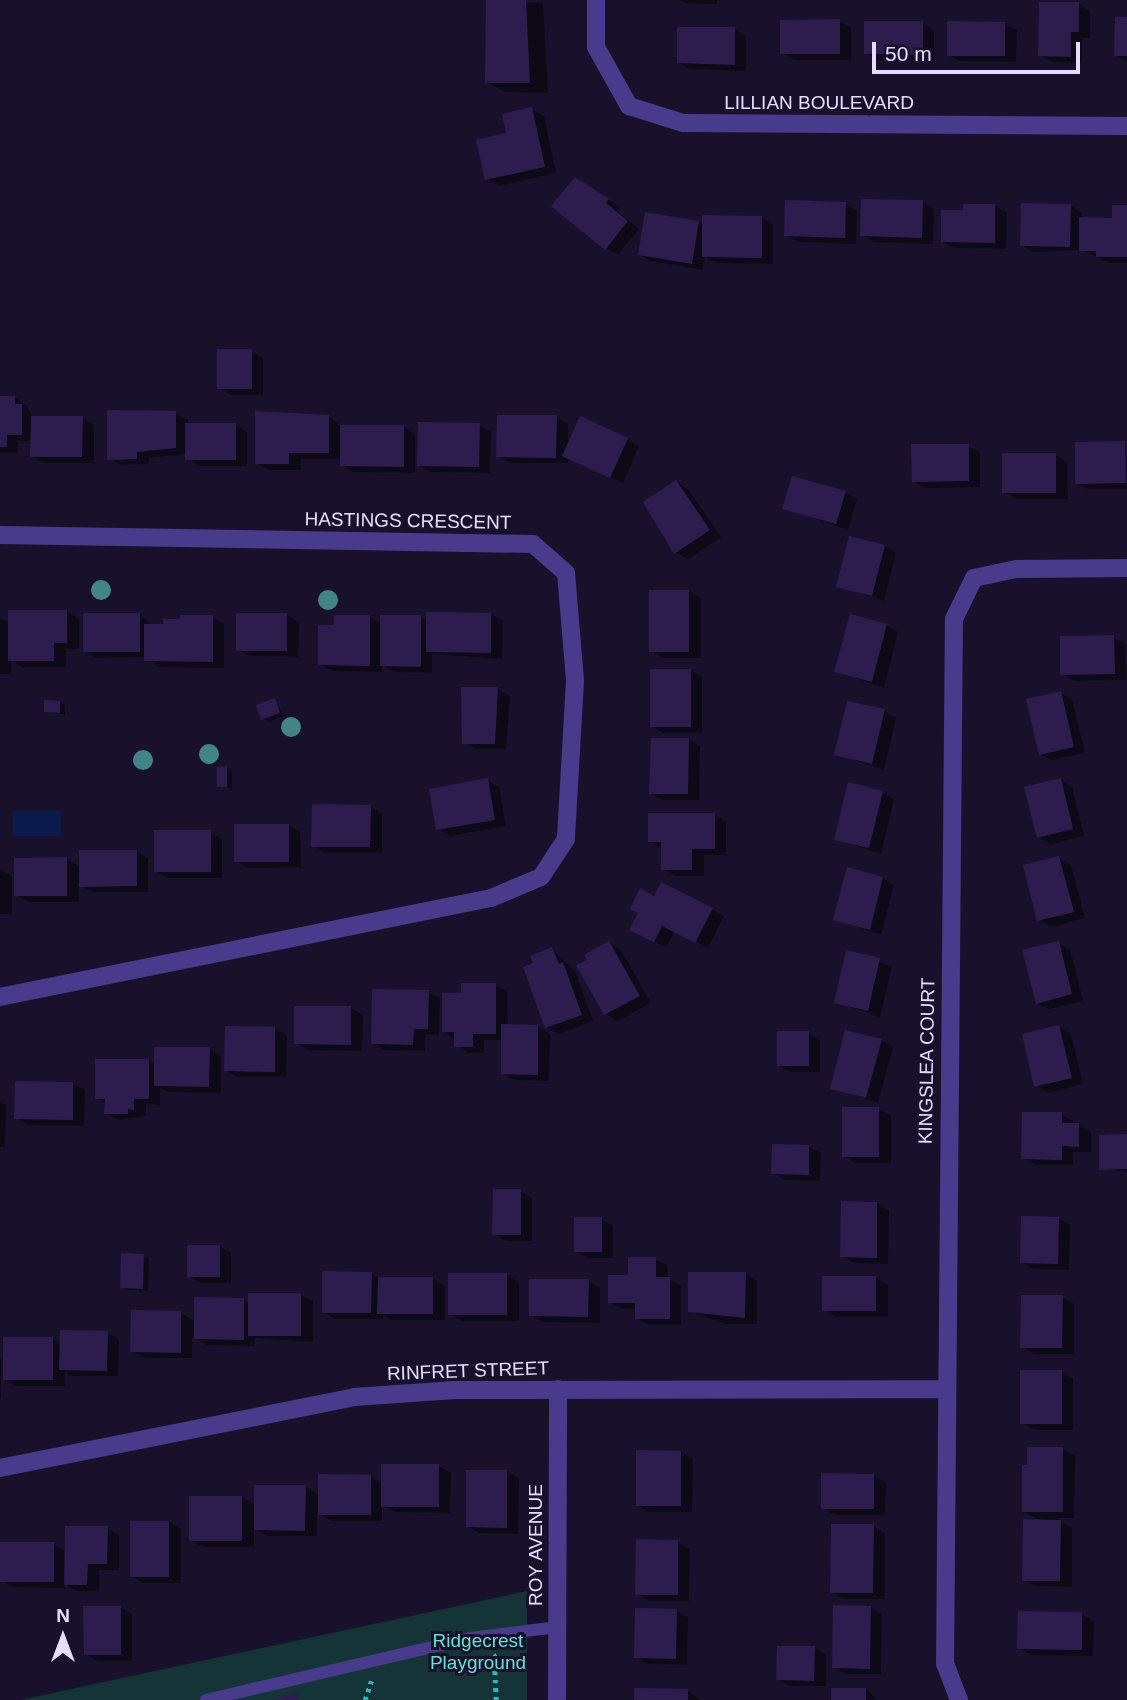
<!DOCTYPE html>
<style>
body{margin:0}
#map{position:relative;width:1127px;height:1700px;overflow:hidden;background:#19112c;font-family:Helvetica,sans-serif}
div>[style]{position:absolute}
.green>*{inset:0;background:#143437}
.water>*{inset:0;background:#0a1a4c}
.shadow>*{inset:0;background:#0007}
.building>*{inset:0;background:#2d1d4e}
.path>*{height:4.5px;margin-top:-2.25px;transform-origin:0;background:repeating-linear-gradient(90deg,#2eb8c1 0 3.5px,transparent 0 8.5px)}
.service>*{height:12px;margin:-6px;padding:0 6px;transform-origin:6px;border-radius:6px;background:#483b8c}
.minor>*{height:18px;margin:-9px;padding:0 9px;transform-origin:9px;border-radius:9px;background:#483b8c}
.trees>*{width:20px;height:20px;margin:-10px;border-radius:50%;background:#428488}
span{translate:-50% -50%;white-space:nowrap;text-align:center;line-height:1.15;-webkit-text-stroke:6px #19112c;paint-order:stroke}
.street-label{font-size:19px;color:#e5dcff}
.park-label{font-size:19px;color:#64e3d3}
.north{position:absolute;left:28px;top:1602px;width:70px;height:70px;-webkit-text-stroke:5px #19112c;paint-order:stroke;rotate:0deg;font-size:19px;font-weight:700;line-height:28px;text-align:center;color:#e5dcff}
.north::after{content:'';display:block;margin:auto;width:24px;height:32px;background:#e5dcff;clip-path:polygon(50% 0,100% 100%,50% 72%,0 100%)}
.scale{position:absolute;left:872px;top:42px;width:208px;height:32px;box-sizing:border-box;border:4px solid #e5dcff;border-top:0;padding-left:9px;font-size:21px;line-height:24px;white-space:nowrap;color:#e5dcff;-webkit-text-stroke:5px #19112c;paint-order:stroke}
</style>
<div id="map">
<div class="green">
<div style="clip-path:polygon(527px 1591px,527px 1700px,21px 1700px,62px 1691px)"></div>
</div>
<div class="water">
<div style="clip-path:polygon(13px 811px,61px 811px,61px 836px,13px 836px)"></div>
</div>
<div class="shadow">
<div style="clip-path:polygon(487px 0,543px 3px,548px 93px,505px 92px,487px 82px)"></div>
<div style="clip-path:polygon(680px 0,717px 0,717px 4px,685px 3px)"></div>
<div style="clip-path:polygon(1079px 4px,1090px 11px,1090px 38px,1082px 38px,1082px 63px,1052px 62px,1040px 55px)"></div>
<div style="clip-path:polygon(1127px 19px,1127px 62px,1116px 55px)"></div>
<div style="clip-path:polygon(839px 21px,851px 28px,851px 60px,794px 60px,782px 53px)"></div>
<div style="clip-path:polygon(922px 23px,934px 30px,934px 60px,878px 60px,866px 53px)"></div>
<div style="clip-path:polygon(1005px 24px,1017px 30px,1016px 62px,960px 61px,948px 55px)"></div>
<div style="clip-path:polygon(734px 29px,746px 36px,746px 71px,690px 69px,678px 62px)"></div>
<div style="clip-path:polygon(532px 109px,544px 116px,556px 173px,499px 186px,487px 179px,509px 134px)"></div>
<div style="clip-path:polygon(587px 186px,620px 207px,617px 211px,639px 229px,618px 255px,606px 248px)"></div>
<div style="clip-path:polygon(922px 202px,934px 208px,933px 244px,874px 242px,862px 235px)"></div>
<div style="clip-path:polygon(845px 204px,857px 210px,856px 244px,798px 242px,786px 235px)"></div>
<div style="clip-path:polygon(995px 206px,1007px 213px,1006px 249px,954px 248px,943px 242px,965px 211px)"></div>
<div style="clip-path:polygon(1071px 206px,1082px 213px,1082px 219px,1114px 219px,1127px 207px,1127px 263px,1109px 263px,1082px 250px,1033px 252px,1021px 245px)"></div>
<div style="clip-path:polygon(761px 217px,773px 224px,773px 264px,716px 263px,705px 257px,703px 270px,651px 261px,640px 255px,698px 222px,704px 226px)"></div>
<div style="clip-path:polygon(251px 351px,263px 358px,263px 395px,231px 395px,219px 388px)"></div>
<div style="clip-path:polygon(0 398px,15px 398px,26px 405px,33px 418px,82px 418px,94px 425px,94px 463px,44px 463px,32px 456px,32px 441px,18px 441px,18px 453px,0 453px)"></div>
<div style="clip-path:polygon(176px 413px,188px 420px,188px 425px,236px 425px,247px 432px,247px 466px,198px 466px,186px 454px,149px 458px,149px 464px,121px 465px,109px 458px)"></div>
<div style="clip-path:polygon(329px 416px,341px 427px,404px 427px,415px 434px,415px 473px,353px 472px,342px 465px,342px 459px,301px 459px,301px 470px,268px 470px,256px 463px)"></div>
<div style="clip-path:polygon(556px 417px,568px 424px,568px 448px,627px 439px,639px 446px,623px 483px,568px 458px,568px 463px,510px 463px,498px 456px)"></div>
<div style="clip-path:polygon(479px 425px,491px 432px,490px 473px,430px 472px,419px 465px)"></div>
<div style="clip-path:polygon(1125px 443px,1127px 489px,1088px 489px,1076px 483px)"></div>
<div style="clip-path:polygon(968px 446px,980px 453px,980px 487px,925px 488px,913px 481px)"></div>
<div style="clip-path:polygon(1056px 455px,1067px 462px,1068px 499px,1016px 499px,1004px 492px)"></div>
<div style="clip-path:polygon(676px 482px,688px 489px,721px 537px,688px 559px,676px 553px)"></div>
<div style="clip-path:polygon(845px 493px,857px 499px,848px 530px,784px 508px)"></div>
<div style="clip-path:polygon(885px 546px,896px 553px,884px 601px,838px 586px)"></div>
<div style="clip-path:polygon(651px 591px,689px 591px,701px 598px,701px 658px,663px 658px,651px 651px)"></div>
<div style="clip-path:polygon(67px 612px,79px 619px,79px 649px,66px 649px,66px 667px,22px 667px,11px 660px,11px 674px,0 674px,0 618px,10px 623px)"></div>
<div style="clip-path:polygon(140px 614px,152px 626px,212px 617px,224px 624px,224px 668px,158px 667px,146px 657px,97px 658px,85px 651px)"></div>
<div style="clip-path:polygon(491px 614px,503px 621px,502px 659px,432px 654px,432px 673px,394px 672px,382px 665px,382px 672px,332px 671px,320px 664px,336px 627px,370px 617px,382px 624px,421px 617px,428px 621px)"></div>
<div style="clip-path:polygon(287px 615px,299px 622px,298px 657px,250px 656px,238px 650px)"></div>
<div style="clip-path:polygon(886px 625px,898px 632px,884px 688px,836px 671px)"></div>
<div style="clip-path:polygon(1113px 637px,1125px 644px,1126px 680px,1074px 681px,1062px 674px)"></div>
<div style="clip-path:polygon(691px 670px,702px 677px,702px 733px,663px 733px,651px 726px)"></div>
<div style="clip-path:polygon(498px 689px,510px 696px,506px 749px,476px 749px,464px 743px)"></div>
<div style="clip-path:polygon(1061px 693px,1072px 700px,1085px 753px,1052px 760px,1040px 754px)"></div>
<div style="clip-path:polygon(274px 700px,284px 716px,268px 722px,263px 719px)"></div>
<div style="clip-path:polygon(60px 702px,65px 705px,65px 715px,46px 711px)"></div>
<div style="clip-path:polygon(884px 711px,896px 718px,884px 770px,836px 754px)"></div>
<div style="clip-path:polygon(688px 739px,700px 746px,699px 800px,662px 800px,650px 793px)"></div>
<div style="clip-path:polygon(227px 768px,232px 771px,232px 789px,219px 786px)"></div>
<div style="clip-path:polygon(487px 780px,499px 787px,506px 826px,450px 836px,438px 829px)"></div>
<div style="clip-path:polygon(1060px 780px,1072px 787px,1084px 836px,1050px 844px,1038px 837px)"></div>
<div style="clip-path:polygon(882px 792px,894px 799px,881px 854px,836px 839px)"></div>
<div style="clip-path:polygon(370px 806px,382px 813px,382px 853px,325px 853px,313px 846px)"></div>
<div style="clip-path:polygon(714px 814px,726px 821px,726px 855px,704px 855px,704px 876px,675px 876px,663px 869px,661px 848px,649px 841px)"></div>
<div style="clip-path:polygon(289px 825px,300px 832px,301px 867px,248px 868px,236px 861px)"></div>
<div style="clip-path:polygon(210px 832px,222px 839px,222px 878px,167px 878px,155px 871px)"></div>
<div style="clip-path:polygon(136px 851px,148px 858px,148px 892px,93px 892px,78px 884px,79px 902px,28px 902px,16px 895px,66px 859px,81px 867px)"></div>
<div style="clip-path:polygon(1059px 858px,1071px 865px,1085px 918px,1051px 927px,1039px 920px)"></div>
<div style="clip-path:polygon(0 869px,12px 876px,12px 914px,0 914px)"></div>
<div style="clip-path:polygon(883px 878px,894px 885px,881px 935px,835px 919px)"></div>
<div style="clip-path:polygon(655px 898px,712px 909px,724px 916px,708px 948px,675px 931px,666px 947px,643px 936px)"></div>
<div style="clip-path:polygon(609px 943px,621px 950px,651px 1003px,617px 1021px,606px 1014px,589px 960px)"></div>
<div style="clip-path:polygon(1058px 943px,1070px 949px,1083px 1001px,1049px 1009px,1037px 1003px)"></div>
<div style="clip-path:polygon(552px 949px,575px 971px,593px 1021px,559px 1034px,547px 1027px,536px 964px)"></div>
<div style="clip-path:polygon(847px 952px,892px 966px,880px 1017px,836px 1002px)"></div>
<div style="clip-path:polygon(495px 985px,507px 991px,508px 1026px,538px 1027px,550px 1034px,549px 1081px,514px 1080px,503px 1073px,503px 1040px,484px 1040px,484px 1053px,468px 1053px,444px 1031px,463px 995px)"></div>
<div style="clip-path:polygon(428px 992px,440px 998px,439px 1035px,425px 1034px,425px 1051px,385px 1050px,373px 1043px)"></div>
<div style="clip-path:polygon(351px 1008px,363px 1015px,362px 1051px,308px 1050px,296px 1043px)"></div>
<div style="clip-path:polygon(1059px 1027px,1071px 1034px,1083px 1084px,1048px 1093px,1036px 1086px)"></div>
<div style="clip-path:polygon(275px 1029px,287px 1035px,286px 1077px,237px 1077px,226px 1070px)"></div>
<div style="clip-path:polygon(808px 1033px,820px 1040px,820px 1072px,790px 1072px,778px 1065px)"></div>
<div style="clip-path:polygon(881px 1040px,893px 1047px,878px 1103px,832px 1088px)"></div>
<div style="clip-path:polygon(210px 1049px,221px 1056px,221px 1093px,168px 1092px,160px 1088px,160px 1105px,146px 1104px,146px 1116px,118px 1120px,106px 1113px,106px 1103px,96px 1098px,149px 1061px,156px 1065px)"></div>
<div style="clip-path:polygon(73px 1084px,85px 1090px,84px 1126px,28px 1125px,16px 1118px)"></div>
<div style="clip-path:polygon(0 1102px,6px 1105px,5px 1147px,0 1147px)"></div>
<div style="clip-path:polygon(879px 1109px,891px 1116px,891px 1163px,855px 1163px,844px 1156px)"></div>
<div style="clip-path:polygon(1061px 1114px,1091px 1131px,1091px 1152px,1073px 1152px,1073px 1165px,1035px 1165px,1023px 1158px)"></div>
<div style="clip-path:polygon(1127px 1136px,1127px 1172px,1101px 1169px)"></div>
<div style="clip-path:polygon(809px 1147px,821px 1153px,820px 1181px,785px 1180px,773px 1173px)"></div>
<div style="clip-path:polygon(520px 1191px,532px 1198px,532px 1241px,506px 1241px,494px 1234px)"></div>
<div style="clip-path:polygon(877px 1203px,889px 1210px,888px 1264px,853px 1263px,842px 1256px)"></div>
<div style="clip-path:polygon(1058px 1218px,1070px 1225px,1069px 1270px,1033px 1269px,1021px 1262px)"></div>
<div style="clip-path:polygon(601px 1219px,613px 1226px,613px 1258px,587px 1258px,575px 1251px)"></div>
<div style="clip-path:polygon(219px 1246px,231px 1253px,231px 1283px,201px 1283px,189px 1276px)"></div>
<div style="clip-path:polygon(143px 1256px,149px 1259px,148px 1291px,128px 1290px,122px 1287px)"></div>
<div style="clip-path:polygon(655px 1259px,667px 1265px,668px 1279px,681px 1286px,681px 1325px,648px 1325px,636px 1318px,636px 1309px,622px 1309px,610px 1302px,630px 1277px)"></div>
<div style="clip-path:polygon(371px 1273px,381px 1279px,433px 1279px,445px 1286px,445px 1320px,391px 1320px,383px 1315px,383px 1319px,335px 1319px,323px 1312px)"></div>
<div style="clip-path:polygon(745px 1274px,757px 1281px,757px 1324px,726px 1324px,689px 1311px)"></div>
<div style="clip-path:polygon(507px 1275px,519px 1282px,519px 1321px,462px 1321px,450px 1314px)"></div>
<div style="clip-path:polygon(876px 1278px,888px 1285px,888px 1317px,835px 1317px,823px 1310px)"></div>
<div style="clip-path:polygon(588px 1281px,600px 1288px,600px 1323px,542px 1322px,530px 1315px)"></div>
<div style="clip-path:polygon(301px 1295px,313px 1301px,313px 1342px,255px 1338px,255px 1346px,207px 1345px,192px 1336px,192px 1358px,144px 1358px,132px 1351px,181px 1313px,196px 1322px,244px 1300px,250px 1304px)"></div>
<div style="clip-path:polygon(1062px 1297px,1074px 1304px,1074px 1354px,1034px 1354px,1022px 1347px)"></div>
<div style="clip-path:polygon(107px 1333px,119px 1339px,118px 1376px,73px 1376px,65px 1371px,65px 1386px,17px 1386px,5px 1379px,53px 1339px,61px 1344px)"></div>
<div style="clip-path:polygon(0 1359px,1px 1359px,1px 1399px,0 1399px)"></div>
<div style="clip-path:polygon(1061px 1371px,1073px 1378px,1073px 1430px,1034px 1430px,1022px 1423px)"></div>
<div style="clip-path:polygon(1063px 1449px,1075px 1456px,1074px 1518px,1055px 1518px,1072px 1528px,1072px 1587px,1035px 1586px,1023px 1580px,1040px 1521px,1023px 1511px,1029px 1466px)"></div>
<div style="clip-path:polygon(681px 1452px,693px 1459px,692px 1512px,649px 1512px,637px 1505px)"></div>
<div style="clip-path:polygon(439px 1466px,451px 1473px,450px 1513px,395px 1512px,382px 1505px,382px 1521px,331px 1521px,317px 1512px,317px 1536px,267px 1536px,254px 1528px,254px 1547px,203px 1547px,191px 1540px,242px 1497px,255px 1505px,305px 1487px,320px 1495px,370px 1476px,383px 1484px)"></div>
<div style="clip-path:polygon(507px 1471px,519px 1478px,518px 1534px,479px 1533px,467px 1526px)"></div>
<div style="clip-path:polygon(874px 1476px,886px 1483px,885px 1515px,835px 1515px,823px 1508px)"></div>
<div style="clip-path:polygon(169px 1522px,181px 1529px,181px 1583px,143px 1583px,131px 1576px)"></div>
<div style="clip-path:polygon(874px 1526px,885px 1533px,885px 1599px,844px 1599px,832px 1592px)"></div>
<div style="clip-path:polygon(107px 1528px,119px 1535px,119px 1570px,99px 1570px,99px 1591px,77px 1591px,65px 1584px,65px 1588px,13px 1587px,1px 1581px,53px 1544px,66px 1551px)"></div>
<div style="clip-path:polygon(678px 1542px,690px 1549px,689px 1601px,649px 1601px,637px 1594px)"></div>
<div style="clip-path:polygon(120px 1607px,132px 1614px,132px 1661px,98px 1661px,86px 1654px)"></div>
<div style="clip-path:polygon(870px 1607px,882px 1614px,881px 1674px,845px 1674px,834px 1667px)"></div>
<div style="clip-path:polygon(676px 1611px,688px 1617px,687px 1665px,648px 1664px,636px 1657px)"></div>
<div style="clip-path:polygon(1082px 1614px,1094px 1621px,1093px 1656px,1031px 1655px,1019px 1648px)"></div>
<div style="clip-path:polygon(814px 1648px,826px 1655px,826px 1686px,790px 1686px,778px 1679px)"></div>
<div style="clip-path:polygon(866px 1689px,877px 1700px,833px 1700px)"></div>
<div style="clip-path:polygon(688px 1691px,700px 1700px,635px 1700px)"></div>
</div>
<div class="building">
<div style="clip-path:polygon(486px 0,526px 0,530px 83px,485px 83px)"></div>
<div style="clip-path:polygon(1039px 2px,1079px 2px,1079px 32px,1071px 32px,1071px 57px,1038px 56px)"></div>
<div style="clip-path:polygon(1115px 17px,1127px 17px,1127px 56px,1114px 56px)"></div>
<div style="clip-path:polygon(840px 19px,840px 54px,780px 54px,780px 20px)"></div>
<div style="clip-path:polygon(864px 21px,923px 21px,923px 55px,864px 54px)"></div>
<div style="clip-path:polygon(947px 21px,1005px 22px,1005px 56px,947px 56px)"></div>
<div style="clip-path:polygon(677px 27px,735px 27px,735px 65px,677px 63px)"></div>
<div style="clip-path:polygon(532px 107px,545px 167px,485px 180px,476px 140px,506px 133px,502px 114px)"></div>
<div style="clip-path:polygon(575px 177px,609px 199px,606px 203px,628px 221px,605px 250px,551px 206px)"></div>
<div style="clip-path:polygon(861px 199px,923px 200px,922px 238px,860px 236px)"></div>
<div style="clip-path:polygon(785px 200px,846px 202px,845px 238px,784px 236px)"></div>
<div style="clip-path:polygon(1021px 203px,1071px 204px,1070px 247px,1020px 246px)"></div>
<div style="clip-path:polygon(963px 204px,995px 204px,995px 243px,941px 242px,941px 210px,963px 210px)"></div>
<div style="clip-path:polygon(1112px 205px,1127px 205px,1127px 257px,1096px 257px,1096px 251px,1079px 251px,1079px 217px,1112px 218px)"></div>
<div style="clip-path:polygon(645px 212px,699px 221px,692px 264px,638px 255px)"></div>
<div style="clip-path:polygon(702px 215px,762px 216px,762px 258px,702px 257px)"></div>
<div style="clip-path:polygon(217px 349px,252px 349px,252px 389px,217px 389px)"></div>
<div style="clip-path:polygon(0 396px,15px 396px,15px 404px,22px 404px,22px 435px,7px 435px,7px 447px,0 447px)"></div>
<div style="clip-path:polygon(107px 410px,176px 411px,176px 448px,137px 452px,137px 459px,107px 460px)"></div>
<div style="clip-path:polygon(255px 411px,329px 415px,329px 453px,289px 453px,289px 464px,255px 464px)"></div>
<div style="clip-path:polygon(497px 415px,557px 415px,556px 458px,496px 457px)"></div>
<div style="clip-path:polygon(31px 416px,83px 416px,82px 457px,30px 457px)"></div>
<div style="clip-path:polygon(580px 416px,628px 438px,610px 478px,562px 456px)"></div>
<div style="clip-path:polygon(418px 422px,480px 423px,479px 467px,417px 466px)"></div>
<div style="clip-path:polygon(185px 423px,236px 423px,236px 460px,185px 460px)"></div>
<div style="clip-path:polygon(340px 425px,404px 425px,404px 467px,340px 466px)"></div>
<div style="clip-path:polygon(1125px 441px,1126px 483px,1075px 484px,1075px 442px)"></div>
<div style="clip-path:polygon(911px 444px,969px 444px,969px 481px,912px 482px)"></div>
<div style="clip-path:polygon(1002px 453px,1056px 453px,1056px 493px,1002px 493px)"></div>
<div style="clip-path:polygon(792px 476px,846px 491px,836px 524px,782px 509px)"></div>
<div style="clip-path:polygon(676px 480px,710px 530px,674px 554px,643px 502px)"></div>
<div style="clip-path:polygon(849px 536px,885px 545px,872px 596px,836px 587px)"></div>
<div style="clip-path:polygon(649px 590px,689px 590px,689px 652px,649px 652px)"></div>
<div style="clip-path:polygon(8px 610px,67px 610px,67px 643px,54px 643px,54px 661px,8px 661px)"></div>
<div style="clip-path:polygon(426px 612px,491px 613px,491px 653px,426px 652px)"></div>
<div style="clip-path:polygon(83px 613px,140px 613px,140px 652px,83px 652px)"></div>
<div style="clip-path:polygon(236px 613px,287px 613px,287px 651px,236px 651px)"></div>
<div style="clip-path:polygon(850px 614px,887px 624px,872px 682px,834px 672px)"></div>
<div style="clip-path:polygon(180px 615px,213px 615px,213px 662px,144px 661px,144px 624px,163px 624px,163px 619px,180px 619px)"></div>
<div style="clip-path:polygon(334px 615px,370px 615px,370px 666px,318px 665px,318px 625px,334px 625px)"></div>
<div style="clip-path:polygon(380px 615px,421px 615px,421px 667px,380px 666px)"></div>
<div style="clip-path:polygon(1114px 635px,1115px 674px,1060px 675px,1060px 636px)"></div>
<div style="clip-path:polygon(650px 669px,691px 669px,691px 727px,650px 727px)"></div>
<div style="clip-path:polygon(461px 687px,498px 687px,495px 744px,462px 744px)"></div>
<div style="clip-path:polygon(1061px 691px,1074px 747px,1039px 755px,1026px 699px)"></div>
<div style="clip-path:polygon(275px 698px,280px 713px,261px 720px,256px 705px)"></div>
<div style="clip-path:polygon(44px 700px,60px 701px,60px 713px,44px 712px)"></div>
<div style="clip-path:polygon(847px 701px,885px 709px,872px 764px,834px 755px)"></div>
<div style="clip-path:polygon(651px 738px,689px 738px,688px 794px,649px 794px)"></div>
<div style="clip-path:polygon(227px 766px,227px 787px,217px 787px,217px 767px)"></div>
<div style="clip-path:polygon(488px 778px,495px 820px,436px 830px,429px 789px)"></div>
<div style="clip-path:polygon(1061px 778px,1073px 829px,1037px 838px,1024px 787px)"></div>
<div style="clip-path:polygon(848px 782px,883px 791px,869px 848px,834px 840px)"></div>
<div style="clip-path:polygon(312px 804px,371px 805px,370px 847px,311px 847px)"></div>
<div style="clip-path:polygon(648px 813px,715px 813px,715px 849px,692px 849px,692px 870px,661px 870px,661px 842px,648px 842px)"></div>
<div style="clip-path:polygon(234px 824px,289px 824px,289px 862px,234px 862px)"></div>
<div style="clip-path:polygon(154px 830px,211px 830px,211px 872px,154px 872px)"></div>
<div style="clip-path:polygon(79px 850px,137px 850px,137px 886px,79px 887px)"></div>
<div style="clip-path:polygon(1059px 856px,1074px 912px,1037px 921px,1023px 865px)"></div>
<div style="clip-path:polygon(67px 857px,67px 896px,14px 896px,14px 858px)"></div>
<div style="clip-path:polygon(847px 867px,883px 877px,870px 930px,833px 920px)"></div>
<div style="clip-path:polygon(661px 882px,713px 908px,695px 943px,662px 926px,654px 942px,629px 930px,638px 913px,630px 909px,640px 888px,654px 896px)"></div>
<div style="clip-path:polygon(609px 941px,640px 996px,604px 1015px,576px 965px,587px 960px,584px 955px)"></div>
<div style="clip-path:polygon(1059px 941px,1072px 994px,1036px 1004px,1022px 950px)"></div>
<div style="clip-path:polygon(552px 947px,559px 964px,563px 962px,582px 1015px,545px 1028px,523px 967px,533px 963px,530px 956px)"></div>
<div style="clip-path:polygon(846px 950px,880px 958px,868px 1011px,834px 1003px)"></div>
<div style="clip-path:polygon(461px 983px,496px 983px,496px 1034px,473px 1034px,473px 1047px,454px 1047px,454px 1032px,442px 1032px,442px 993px,461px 993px)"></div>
<div style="clip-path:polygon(372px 989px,429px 990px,428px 1029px,414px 1029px,413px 1045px,371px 1044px)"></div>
<div style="clip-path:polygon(294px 1006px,351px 1006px,351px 1045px,294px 1044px)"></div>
<div style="clip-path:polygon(501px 1024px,538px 1025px,538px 1075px,501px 1074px)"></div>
<div style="clip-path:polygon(1059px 1025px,1072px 1078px,1034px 1087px,1022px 1034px)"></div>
<div style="clip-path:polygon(225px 1026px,275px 1027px,275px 1072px,224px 1071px)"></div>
<div style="clip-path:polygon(845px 1030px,882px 1039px,866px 1098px,830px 1089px)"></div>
<div style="clip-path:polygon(777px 1031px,809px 1031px,809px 1066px,777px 1066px)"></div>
<div style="clip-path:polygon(154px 1047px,210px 1047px,209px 1087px,154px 1086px)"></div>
<div style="clip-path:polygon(95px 1059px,149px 1059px,149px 1099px,134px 1099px,134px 1110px,128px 1109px,128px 1114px,104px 1114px,105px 1099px,95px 1099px)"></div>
<div style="clip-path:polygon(15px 1081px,73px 1082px,73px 1120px,14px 1119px)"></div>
<div style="clip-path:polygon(842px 1107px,879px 1107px,879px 1157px,842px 1157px)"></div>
<div style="clip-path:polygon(1022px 1112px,1062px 1112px,1062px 1123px,1079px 1123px,1079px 1147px,1062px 1146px,1062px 1160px,1021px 1159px)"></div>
<div style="clip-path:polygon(1127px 1134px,1127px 1169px,1099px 1170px,1099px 1135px)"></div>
<div style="clip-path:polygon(772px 1144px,809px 1145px,809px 1175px,771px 1174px)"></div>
<div style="clip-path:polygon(493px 1189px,521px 1189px,521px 1235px,492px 1235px)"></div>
<div style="clip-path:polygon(841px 1201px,877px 1202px,877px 1258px,840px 1257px)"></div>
<div style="clip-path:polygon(1021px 1216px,1059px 1217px,1058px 1264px,1020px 1263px)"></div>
<div style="clip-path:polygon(574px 1217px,602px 1217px,602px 1252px,574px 1252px)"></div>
<div style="clip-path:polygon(187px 1245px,220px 1245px,220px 1277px,187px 1277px)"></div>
<div style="clip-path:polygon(121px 1253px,144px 1254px,143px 1289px,120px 1288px)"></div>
<div style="clip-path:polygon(628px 1257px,656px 1257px,656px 1277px,670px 1277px,670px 1319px,635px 1319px,635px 1303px,608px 1303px,608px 1275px,628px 1275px)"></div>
<div style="clip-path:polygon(322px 1271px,372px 1272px,371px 1313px,322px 1313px)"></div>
<div style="clip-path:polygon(688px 1272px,746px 1272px,745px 1318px,688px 1312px)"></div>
<div style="clip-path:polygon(448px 1273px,507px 1273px,507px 1315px,448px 1315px)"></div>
<div style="clip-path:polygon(822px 1276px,876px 1276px,876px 1311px,822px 1311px)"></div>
<div style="clip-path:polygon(378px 1277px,433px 1277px,433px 1314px,377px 1314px)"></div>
<div style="clip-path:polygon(529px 1279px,589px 1279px,588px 1317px,529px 1316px)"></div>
<div style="clip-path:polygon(248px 1293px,301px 1293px,301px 1336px,248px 1336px)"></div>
<div style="clip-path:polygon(1021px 1295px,1063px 1295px,1062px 1348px,1020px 1348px)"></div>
<div style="clip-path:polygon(194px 1297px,244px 1298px,244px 1340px,194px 1339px)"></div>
<div style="clip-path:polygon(131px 1310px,181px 1311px,181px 1353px,130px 1352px)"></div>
<div style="clip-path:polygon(60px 1330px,108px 1331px,107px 1371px,59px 1370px)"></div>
<div style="clip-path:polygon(3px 1337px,53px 1337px,53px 1380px,3px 1380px)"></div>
<div style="clip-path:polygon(1020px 1370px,1062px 1370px,1062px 1424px,1020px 1424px)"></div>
<div style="clip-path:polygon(1027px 1447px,1063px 1447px,1063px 1512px,1022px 1512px,1022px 1465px,1027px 1465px)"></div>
<div style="clip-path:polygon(636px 1450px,681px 1451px,681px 1506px,636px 1506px)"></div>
<div style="clip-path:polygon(381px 1464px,439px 1464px,439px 1507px,381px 1507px)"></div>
<div style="clip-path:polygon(466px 1470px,507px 1470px,507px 1528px,466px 1527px)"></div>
<div style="clip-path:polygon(821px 1473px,874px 1474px,874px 1509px,821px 1509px)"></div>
<div style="clip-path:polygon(318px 1474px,371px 1475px,371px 1515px,318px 1515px)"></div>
<div style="clip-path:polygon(254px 1485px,306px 1485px,305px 1531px,254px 1530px)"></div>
<div style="clip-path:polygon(189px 1496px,242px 1496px,242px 1541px,189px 1541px)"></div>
<div style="clip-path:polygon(1023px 1519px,1061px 1520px,1060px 1581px,1022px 1581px)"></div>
<div style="clip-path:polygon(130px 1521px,169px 1521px,169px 1577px,130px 1577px)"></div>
<div style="clip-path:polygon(831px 1524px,874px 1524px,873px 1593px,830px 1593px)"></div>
<div style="clip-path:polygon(65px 1526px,108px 1526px,107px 1564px,88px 1564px,87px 1585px,64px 1585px)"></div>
<div style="clip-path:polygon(636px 1539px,678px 1540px,678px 1595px,635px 1595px)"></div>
<div style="clip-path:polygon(0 1542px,54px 1542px,54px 1582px,0 1582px)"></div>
<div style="clip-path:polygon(833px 1605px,871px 1606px,870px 1669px,832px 1668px)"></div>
<div style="clip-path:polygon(83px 1606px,121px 1606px,121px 1655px,84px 1655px)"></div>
<div style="clip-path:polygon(635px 1608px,677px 1609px,676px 1659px,634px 1658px)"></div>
<div style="clip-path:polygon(1018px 1611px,1082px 1612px,1082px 1650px,1017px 1649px)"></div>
<div style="clip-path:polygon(777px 1646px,815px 1646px,814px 1681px,776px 1680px)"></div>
<div style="clip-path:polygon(634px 1688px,688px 1689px,688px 1700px,634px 1700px)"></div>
<div style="clip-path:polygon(831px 1688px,866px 1688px,866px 1700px,831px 1700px)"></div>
<div style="clip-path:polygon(297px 1693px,299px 1700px,275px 1700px,275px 1699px)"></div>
</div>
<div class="path">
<div style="left:365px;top:1700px;width:20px;rotate:-72deg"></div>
<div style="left:496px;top:1700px;width:43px;rotate:-92.7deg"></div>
<div style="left:494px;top:1657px;width:5px;rotate:-37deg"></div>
</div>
<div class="service">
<div style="left:206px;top:1700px;width:271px;rotate:-13.2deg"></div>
<div style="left:470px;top:1638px;width:88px;rotate:-7.2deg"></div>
</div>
<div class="minor">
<div style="left:596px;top:0;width:47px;rotate:90deg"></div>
<div style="left:596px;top:47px;width:68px;rotate:60.8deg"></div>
<div style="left:629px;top:106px;width:57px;rotate:17.5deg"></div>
<div style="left:683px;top:123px;width:444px;rotate:0.4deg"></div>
<div style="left:0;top:535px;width:533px;rotate:0.97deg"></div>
<div style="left:533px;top:544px;width:44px;rotate:41.3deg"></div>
<div style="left:566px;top:573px;width:108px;rotate:85.2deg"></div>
<div style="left:575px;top:681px;width:158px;rotate:93.3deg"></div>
<div style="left:566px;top:839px;width:45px;rotate:123.3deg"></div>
<div style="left:541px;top:877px;width:54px;rotate:157.2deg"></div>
<div style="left:491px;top:898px;width:501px;rotate:168.6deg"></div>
<div style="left:0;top:1468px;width:361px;rotate:-11.3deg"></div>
<div style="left:354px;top:1397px;width:101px;rotate:-4deg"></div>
<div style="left:455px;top:1390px;width:490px;rotate:-0.1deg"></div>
<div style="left:557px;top:1700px;width:311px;rotate:-89.8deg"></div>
<div style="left:959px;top:1700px;width:39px;rotate:-111deg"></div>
<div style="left:945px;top:1664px;width:1045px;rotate:-89.51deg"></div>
<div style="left:954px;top:619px;width:46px;rotate:-64deg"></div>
<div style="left:974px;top:578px;width:43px;rotate:-12.1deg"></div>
<div style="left:1016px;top:569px;width:111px;rotate:-0.5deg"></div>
</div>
<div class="trees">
<div style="left:101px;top:590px"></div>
<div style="left:328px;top:600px"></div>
<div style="left:291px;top:727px"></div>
<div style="left:209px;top:754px"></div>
<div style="left:143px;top:760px"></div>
</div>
<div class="street-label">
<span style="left:819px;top:103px">LILLIAN BOULEVARD</span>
<span style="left:408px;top:521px;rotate:1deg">HASTINGS CRESCENT</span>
<span style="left:927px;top:1061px;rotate:-89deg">KINGSLEA COURT</span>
<span style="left:468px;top:1371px;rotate:-2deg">RINFRET STREET</span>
<span style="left:536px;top:1545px;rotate:-90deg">ROY AVENUE</span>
</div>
<div class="park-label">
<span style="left:478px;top:1652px">Ridgecrest<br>Playground</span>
</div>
<div class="north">N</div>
<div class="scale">50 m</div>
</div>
